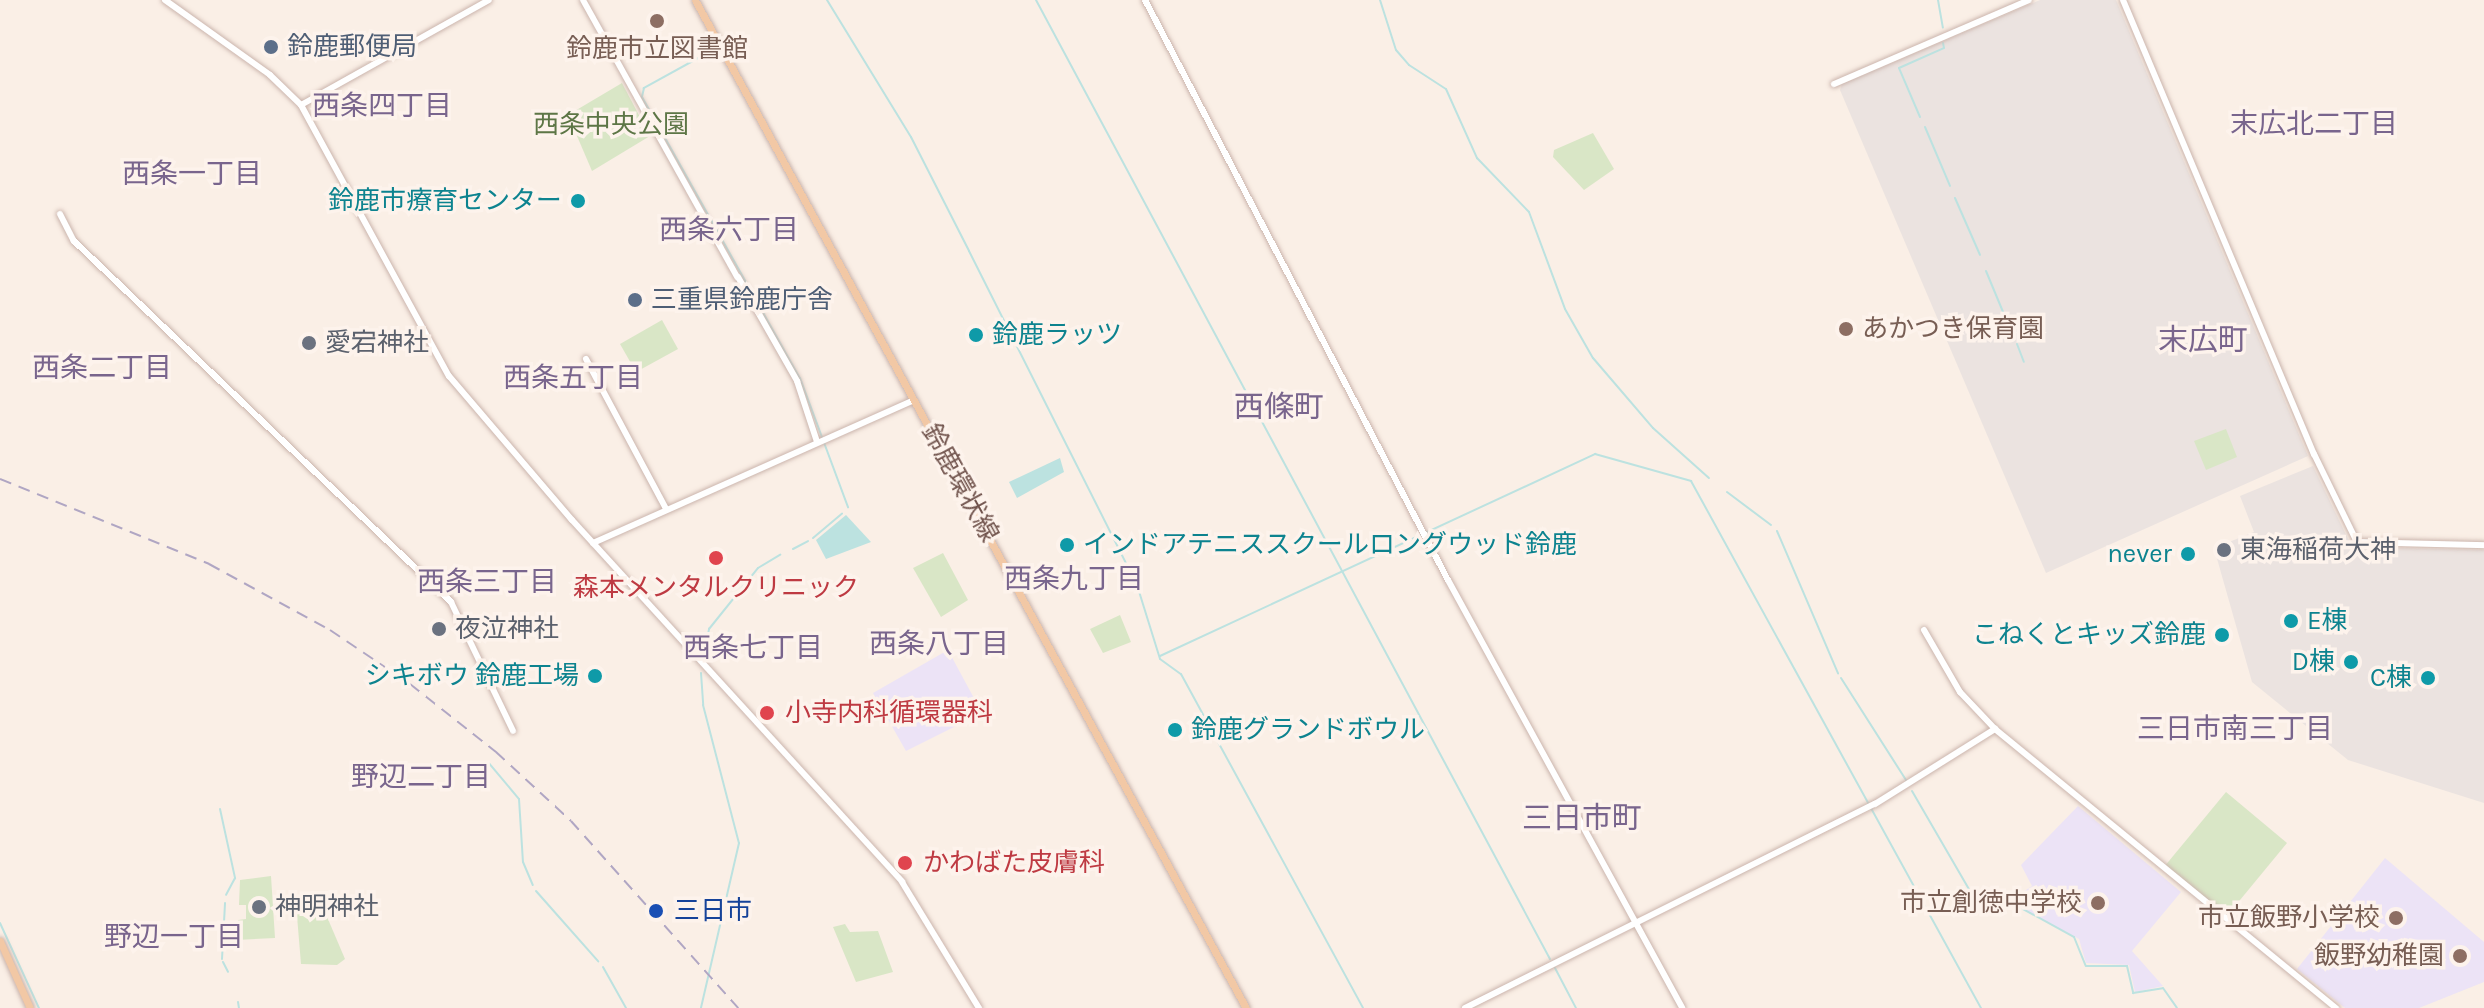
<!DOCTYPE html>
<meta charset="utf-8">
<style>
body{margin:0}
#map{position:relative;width:2484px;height:1008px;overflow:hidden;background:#faefe6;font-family:Karla,"Noto Sans JP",sans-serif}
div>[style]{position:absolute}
.industrial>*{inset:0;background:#ebe3e0}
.education>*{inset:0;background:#ece3f6}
.green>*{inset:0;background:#d9e6c6}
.water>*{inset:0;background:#bce2e0}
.stream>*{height:2px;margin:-1px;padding:0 1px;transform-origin:1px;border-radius:1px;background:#bce2e0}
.roads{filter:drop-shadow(0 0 2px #cbb5ad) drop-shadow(0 0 2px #cbb5ad)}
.tertiary>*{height:6px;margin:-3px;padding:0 3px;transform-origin:3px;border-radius:3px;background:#fff}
.primary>*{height:7px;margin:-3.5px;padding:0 3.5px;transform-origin:3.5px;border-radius:3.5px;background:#f2c8a5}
.rail>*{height:2px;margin-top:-1px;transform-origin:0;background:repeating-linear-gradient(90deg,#b0a6c3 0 12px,transparent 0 20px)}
.dots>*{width:22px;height:22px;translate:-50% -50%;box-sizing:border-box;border:4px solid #fdf3ec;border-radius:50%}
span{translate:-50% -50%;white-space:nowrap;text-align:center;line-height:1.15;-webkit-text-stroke:7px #fdf3ec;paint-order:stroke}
.service-label{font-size:26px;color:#4e5e75}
.left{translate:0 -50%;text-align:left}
.education-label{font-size:26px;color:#785e54}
.right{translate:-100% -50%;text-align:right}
.park-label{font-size:26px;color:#5d7646}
.culture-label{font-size:26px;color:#0d838f}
.worship-label{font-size:26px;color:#5b616d}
.street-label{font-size:26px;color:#71544d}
.health-label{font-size:26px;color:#be3a42}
.transit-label{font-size:26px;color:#164399}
.neighbourhood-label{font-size:28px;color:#79658d}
.quarter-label{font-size:30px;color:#79658d}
</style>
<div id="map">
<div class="industrial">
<div style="clip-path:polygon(2040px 0,2116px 0,2308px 456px,2046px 573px,1840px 90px,1842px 84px)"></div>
<div style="clip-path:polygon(2313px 466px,2352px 547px,2484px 550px,2484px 803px,2348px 760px,2252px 682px,2214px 548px,2254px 532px,2240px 496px)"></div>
</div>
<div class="education">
<div style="clip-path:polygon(948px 650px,982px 713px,906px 751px,873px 693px)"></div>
<div style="clip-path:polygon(2078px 806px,2181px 892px,2132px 951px,2163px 986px,2135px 992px,2129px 965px,2086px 963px,2079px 939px,2028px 912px,2020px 894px,2032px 886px,2021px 865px)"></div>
<div style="clip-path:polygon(2385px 858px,2484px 942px,2484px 982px,2419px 1008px,2345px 1008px,2297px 969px)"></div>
</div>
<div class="green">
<div style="clip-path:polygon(622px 83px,650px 136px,592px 171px,568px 115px)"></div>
<div style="clip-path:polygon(1593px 133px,1614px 169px,1584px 190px,1553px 157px,1554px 150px)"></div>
<div style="clip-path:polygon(662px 320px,678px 349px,636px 372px,620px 344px)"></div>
<div style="clip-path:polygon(2226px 429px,2237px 457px,2206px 470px,2194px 441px)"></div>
<div style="clip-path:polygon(943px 553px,968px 600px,941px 617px,913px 568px)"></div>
<div style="clip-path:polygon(1120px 615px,1131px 642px,1103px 653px,1090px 629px)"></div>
<div style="clip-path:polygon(2226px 792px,2287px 843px,2226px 917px,2164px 867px)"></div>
<div style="clip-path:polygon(271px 876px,275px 938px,236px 940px,238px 920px,246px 919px,246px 905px,239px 905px,240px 880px)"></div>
<div style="clip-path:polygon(319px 898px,345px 959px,337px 965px,301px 964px,296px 904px)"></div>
<div style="clip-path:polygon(845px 924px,850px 932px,878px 931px,893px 972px,856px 982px,833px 927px)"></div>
</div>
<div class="water">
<div style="clip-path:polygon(1060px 458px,1064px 472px,1017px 498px,1009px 482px)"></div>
<div style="clip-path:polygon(846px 515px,871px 542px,826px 559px,816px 540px)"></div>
</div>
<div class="stream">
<div style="left:827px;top:0;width:161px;rotate:58.5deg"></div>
<div style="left:911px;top:137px;width:128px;rotate:63deg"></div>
<div style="left:969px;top:251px;width:374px;rotate:63.3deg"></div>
<div style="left:1137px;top:585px;width:77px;rotate:72.7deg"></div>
<div style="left:1160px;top:659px;width:26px;rotate:36deg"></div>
<div style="left:1181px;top:674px;width:380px;rotate:61.4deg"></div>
<div style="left:1036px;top:0;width:1088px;rotate:61.81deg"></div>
<div style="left:1380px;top:0;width:52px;rotate:72.3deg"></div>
<div style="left:1396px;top:50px;width:20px;rotate:49deg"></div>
<div style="left:1409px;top:65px;width:44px;rotate:33deg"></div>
<div style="left:1446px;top:89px;width:76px;rotate:65.8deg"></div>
<div style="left:1477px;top:158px;width:75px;rotate:46.1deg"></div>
<div style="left:1529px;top:212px;width:103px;rotate:69.6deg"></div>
<div style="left:1565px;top:309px;width:56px;rotate:60.3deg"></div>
<div style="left:1593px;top:358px;width:92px;rotate:49.4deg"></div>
<div style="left:1653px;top:428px;width:75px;rotate:41.8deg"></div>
<div style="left:1938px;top:0;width:28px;rotate:80deg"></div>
<div style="left:711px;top:51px;width:77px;rotate:151.1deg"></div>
<div style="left:644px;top:88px;width:9px;rotate:103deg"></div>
<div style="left:642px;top:97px;width:322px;rotate:60.7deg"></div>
<div style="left:800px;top:378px;width:138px;rotate:69.6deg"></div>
<div style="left:1920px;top:117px;width:53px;rotate:-113.2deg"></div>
<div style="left:1899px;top:68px;width:49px;rotate:-24deg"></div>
<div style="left:1944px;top:48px;width:5px;rotate:-101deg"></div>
<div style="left:1925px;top:127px;width:64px;rotate:67deg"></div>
<div style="left:1955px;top:198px;width:62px;rotate:66.3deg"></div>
<div style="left:1986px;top:271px;width:65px;rotate:67.4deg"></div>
<div style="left:2017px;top:344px;width:19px;rotate:69deg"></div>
<div style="left:1727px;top:492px;width:55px;rotate:36.9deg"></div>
<div style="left:1777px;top:531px;width:155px;rotate:66.8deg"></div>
<div style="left:813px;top:538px;width:38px;rotate:-40deg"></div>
<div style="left:793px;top:549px;width:17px;rotate:-28deg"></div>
<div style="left:1160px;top:656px;width:480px;rotate:-24.9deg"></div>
<div style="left:1595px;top:454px;width:100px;rotate:15.7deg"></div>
<div style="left:1691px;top:481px;width:602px;rotate:61.18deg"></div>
<div style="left:703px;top:660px;width:32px;rotate:-79deg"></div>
<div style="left:709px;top:629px;width:78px;rotate:-51.2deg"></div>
<div style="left:758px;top:568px;width:26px;rotate:-31deg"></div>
<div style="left:701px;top:673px;width:32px;rotate:86deg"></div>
<div style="left:703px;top:705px;width:143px;rotate:75.4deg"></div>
<div style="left:739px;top:843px;width:169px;rotate:103deg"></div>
<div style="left:1841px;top:678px;width:121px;rotate:57.5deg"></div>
<div style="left:488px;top:762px;width:48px;rotate:50deg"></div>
<div style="left:519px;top:799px;width:63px;rotate:86.4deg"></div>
<div style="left:523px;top:862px;width:25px;rotate:67deg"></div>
<div style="left:1912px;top:791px;width:116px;rotate:59.9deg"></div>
<div style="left:1970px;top:891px;width:32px;rotate:11deg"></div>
<div style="left:2001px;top:897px;width:83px;rotate:28.7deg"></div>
<div style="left:2074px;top:937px;width:31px;rotate:68deg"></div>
<div style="left:2086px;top:966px;width:41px"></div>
<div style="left:2127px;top:966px;width:28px;rotate:77deg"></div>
<div style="left:2133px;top:993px;width:30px;rotate:-9deg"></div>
<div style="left:2163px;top:988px;width:24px;rotate:55deg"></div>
<div style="left:220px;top:809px;width:71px;rotate:77.7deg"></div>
<div style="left:235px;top:878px;width:19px;rotate:118deg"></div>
<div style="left:536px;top:891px;width:94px;rotate:48.5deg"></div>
<div style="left:0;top:923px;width:94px;rotate:65.4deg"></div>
<div style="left:222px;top:959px;width:56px;rotate:-86.9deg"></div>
<div style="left:223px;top:962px;width:11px;rotate:63deg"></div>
<div style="left:603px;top:967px;width:47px;rotate:60.7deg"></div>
<div style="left:1555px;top:968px;width:45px;rotate:62.3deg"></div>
<div style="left:238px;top:1002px;width:6px;rotate:81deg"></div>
</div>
<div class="roads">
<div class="tertiary">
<div style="left:165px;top:0;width:129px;rotate:35.5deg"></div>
<div style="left:270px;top:75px;width:43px;rotate:44.1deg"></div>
<div style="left:301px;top:105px;width:309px;rotate:61.4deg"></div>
<div style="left:449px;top:376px;width:189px;rotate:49.5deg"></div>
<div style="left:572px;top:520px;width:490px;rotate:47.6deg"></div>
<div style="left:902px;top:882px;width:148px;rotate:58.6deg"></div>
<div style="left:583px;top:0;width:317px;rotate:60.9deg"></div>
<div style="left:1145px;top:0;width:654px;rotate:62.42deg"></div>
<div style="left:1448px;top:580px;width:488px;rotate:61.3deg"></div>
<div style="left:2123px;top:0;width:493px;rotate:67.2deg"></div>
<div style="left:2314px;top:454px;width:98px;rotate:64deg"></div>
<div style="left:2357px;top:542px;width:127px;rotate:1.4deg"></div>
<div style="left:1834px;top:84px;width:212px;rotate:-23.3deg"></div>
<div style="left:301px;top:105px;width:215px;rotate:-29.2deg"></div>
<div style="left:60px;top:214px;width:30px;rotate:63deg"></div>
<div style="left:74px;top:241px;width:522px;rotate:43.76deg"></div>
<div style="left:451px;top:602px;width:143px;rotate:64.3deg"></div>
<div style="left:738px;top:277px;width:120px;rotate:60.4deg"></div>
<div style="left:797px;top:381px;width:64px;rotate:71.8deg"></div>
<div style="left:586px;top:359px;width:170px;rotate:61.9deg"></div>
<div style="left:593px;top:543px;width:351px;rotate:-24deg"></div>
<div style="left:1924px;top:630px;width:72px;rotate:59.9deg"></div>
<div style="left:1960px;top:692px;width:51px;rotate:46.6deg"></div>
<div style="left:1995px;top:729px;width:441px;rotate:39.3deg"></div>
<div style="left:1465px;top:1008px;width:458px;rotate:-26.5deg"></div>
<div style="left:1875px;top:804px;width:142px;rotate:-32deg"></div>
</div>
<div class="primary">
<div style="left:695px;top:0;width:1149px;rotate:61.34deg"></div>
<div style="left:0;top:941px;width:73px;rotate:65.9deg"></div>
</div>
</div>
<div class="rail">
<div style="left:0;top:479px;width:226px;rotate:22.1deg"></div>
<div style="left:209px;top:564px;width:138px;rotate:28.6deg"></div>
<div style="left:330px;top:630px;width:97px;rotate:34deg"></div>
<div style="left:410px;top:684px;width:110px;rotate:38.3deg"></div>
<div style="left:496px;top:752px;width:102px;rotate:42.6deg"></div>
<div style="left:571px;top:821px;width:251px;rotate:48.2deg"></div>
</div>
<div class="dots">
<div style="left:657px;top:21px;background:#8d6e63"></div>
<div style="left:271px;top:47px;background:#5c6f8a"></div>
<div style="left:578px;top:201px;background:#0f9aa8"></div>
<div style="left:635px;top:300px;background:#5c6f8a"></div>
<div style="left:1846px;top:329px;background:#8d6e63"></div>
<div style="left:976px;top:335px;background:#0f9aa8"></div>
<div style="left:309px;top:343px;background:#6b7280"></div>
<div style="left:1067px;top:545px;background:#0f9aa8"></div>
<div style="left:2224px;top:550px;background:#6b7280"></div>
<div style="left:2188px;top:554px;background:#0f9aa8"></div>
<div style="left:716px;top:558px;background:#e0444e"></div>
<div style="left:2291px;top:621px;background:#0f9aa8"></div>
<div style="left:439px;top:629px;background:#6b7280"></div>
<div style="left:2222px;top:635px;background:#0f9aa8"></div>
<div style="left:2351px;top:662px;background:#0f9aa8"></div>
<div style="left:595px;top:676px;background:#0f9aa8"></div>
<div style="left:2428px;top:678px;background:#0f9aa8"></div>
<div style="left:767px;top:713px;background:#e0444e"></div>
<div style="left:1175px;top:730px;background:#0f9aa8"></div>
<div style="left:905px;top:863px;background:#e0444e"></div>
<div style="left:2098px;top:903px;background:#8d6e63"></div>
<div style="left:259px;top:907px;background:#6b7280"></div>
<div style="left:656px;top:911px;background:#1a4fb4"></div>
<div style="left:2396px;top:918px;background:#8d6e63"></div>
<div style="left:2460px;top:956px;background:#8d6e63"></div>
</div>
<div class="service-label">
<span class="left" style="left:287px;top:47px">鈴鹿郵便局</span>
<span class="left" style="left:651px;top:300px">三重県鈴鹿庁舎</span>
</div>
<div class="education-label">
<span style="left:657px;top:49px">鈴鹿市立図書館</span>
<span class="left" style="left:1862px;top:329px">あかつき保育園</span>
<span class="right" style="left:2082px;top:903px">市立創徳中学校</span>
<span class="right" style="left:2380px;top:918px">市立飯野小学校</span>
<span class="right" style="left:2444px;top:956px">飯野幼稚園</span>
</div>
<div class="park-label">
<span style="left:611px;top:125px">西条中央公園</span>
</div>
<div class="culture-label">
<span class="right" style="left:562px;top:201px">鈴鹿市療育センター</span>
<span class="left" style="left:992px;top:335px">鈴鹿ラッツ</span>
<span class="left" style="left:1083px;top:545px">インドアテニススクールロングウッド鈴鹿</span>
<span class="right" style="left:2172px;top:554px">never</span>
<span class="left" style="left:2307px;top:621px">E棟</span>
<span class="right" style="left:2206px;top:635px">こねくとキッズ鈴鹿</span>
<span class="right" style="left:2335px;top:662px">D棟</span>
<span class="right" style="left:579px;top:676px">シキボウ 鈴鹿工場</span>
<span class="right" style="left:2412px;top:678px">C棟</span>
<span class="left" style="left:1191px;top:730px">鈴鹿グランドボウル</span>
</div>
<div class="worship-label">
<span class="left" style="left:325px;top:343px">愛宕神社</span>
<span class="left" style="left:2240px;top:550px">東海稲荷大神</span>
<span class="left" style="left:455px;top:629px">夜泣神社</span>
<span class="left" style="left:275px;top:907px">神明神社</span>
</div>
<div class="street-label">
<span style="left:960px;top:483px;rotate:61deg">鈴鹿環状線</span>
</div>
<div class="health-label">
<span style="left:716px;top:588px">森本メンタルクリニック</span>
<span class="left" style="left:785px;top:713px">小寺内科循環器科</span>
<span class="left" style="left:923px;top:863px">かわばた皮膚科</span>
</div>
<div class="transit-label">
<span class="left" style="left:674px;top:911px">三日市</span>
</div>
<div class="neighbourhood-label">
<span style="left:382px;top:106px">西条四丁目</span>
<span style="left:2314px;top:124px">末広北二丁目</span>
<span style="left:192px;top:174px">西条一丁目</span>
<span style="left:729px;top:230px">西条六丁目</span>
<span style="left:102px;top:368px">西条二丁目</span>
<span style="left:573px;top:378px">西条五丁目</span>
<span style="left:1074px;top:579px">西条九丁目</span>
<span style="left:487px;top:582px">西条三丁目</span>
<span style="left:939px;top:644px">西条八丁目</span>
<span style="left:753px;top:648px">西条七丁目</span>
<span style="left:2235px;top:729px">三日市南三丁目</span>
<span style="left:421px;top:777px">野辺二丁目</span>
<span style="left:174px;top:937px">野辺一丁目</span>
</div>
<div class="quarter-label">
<span style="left:2203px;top:340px">末広町</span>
<span style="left:1279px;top:407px">西條町</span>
<span style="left:1582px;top:818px">三日市町</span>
</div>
</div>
